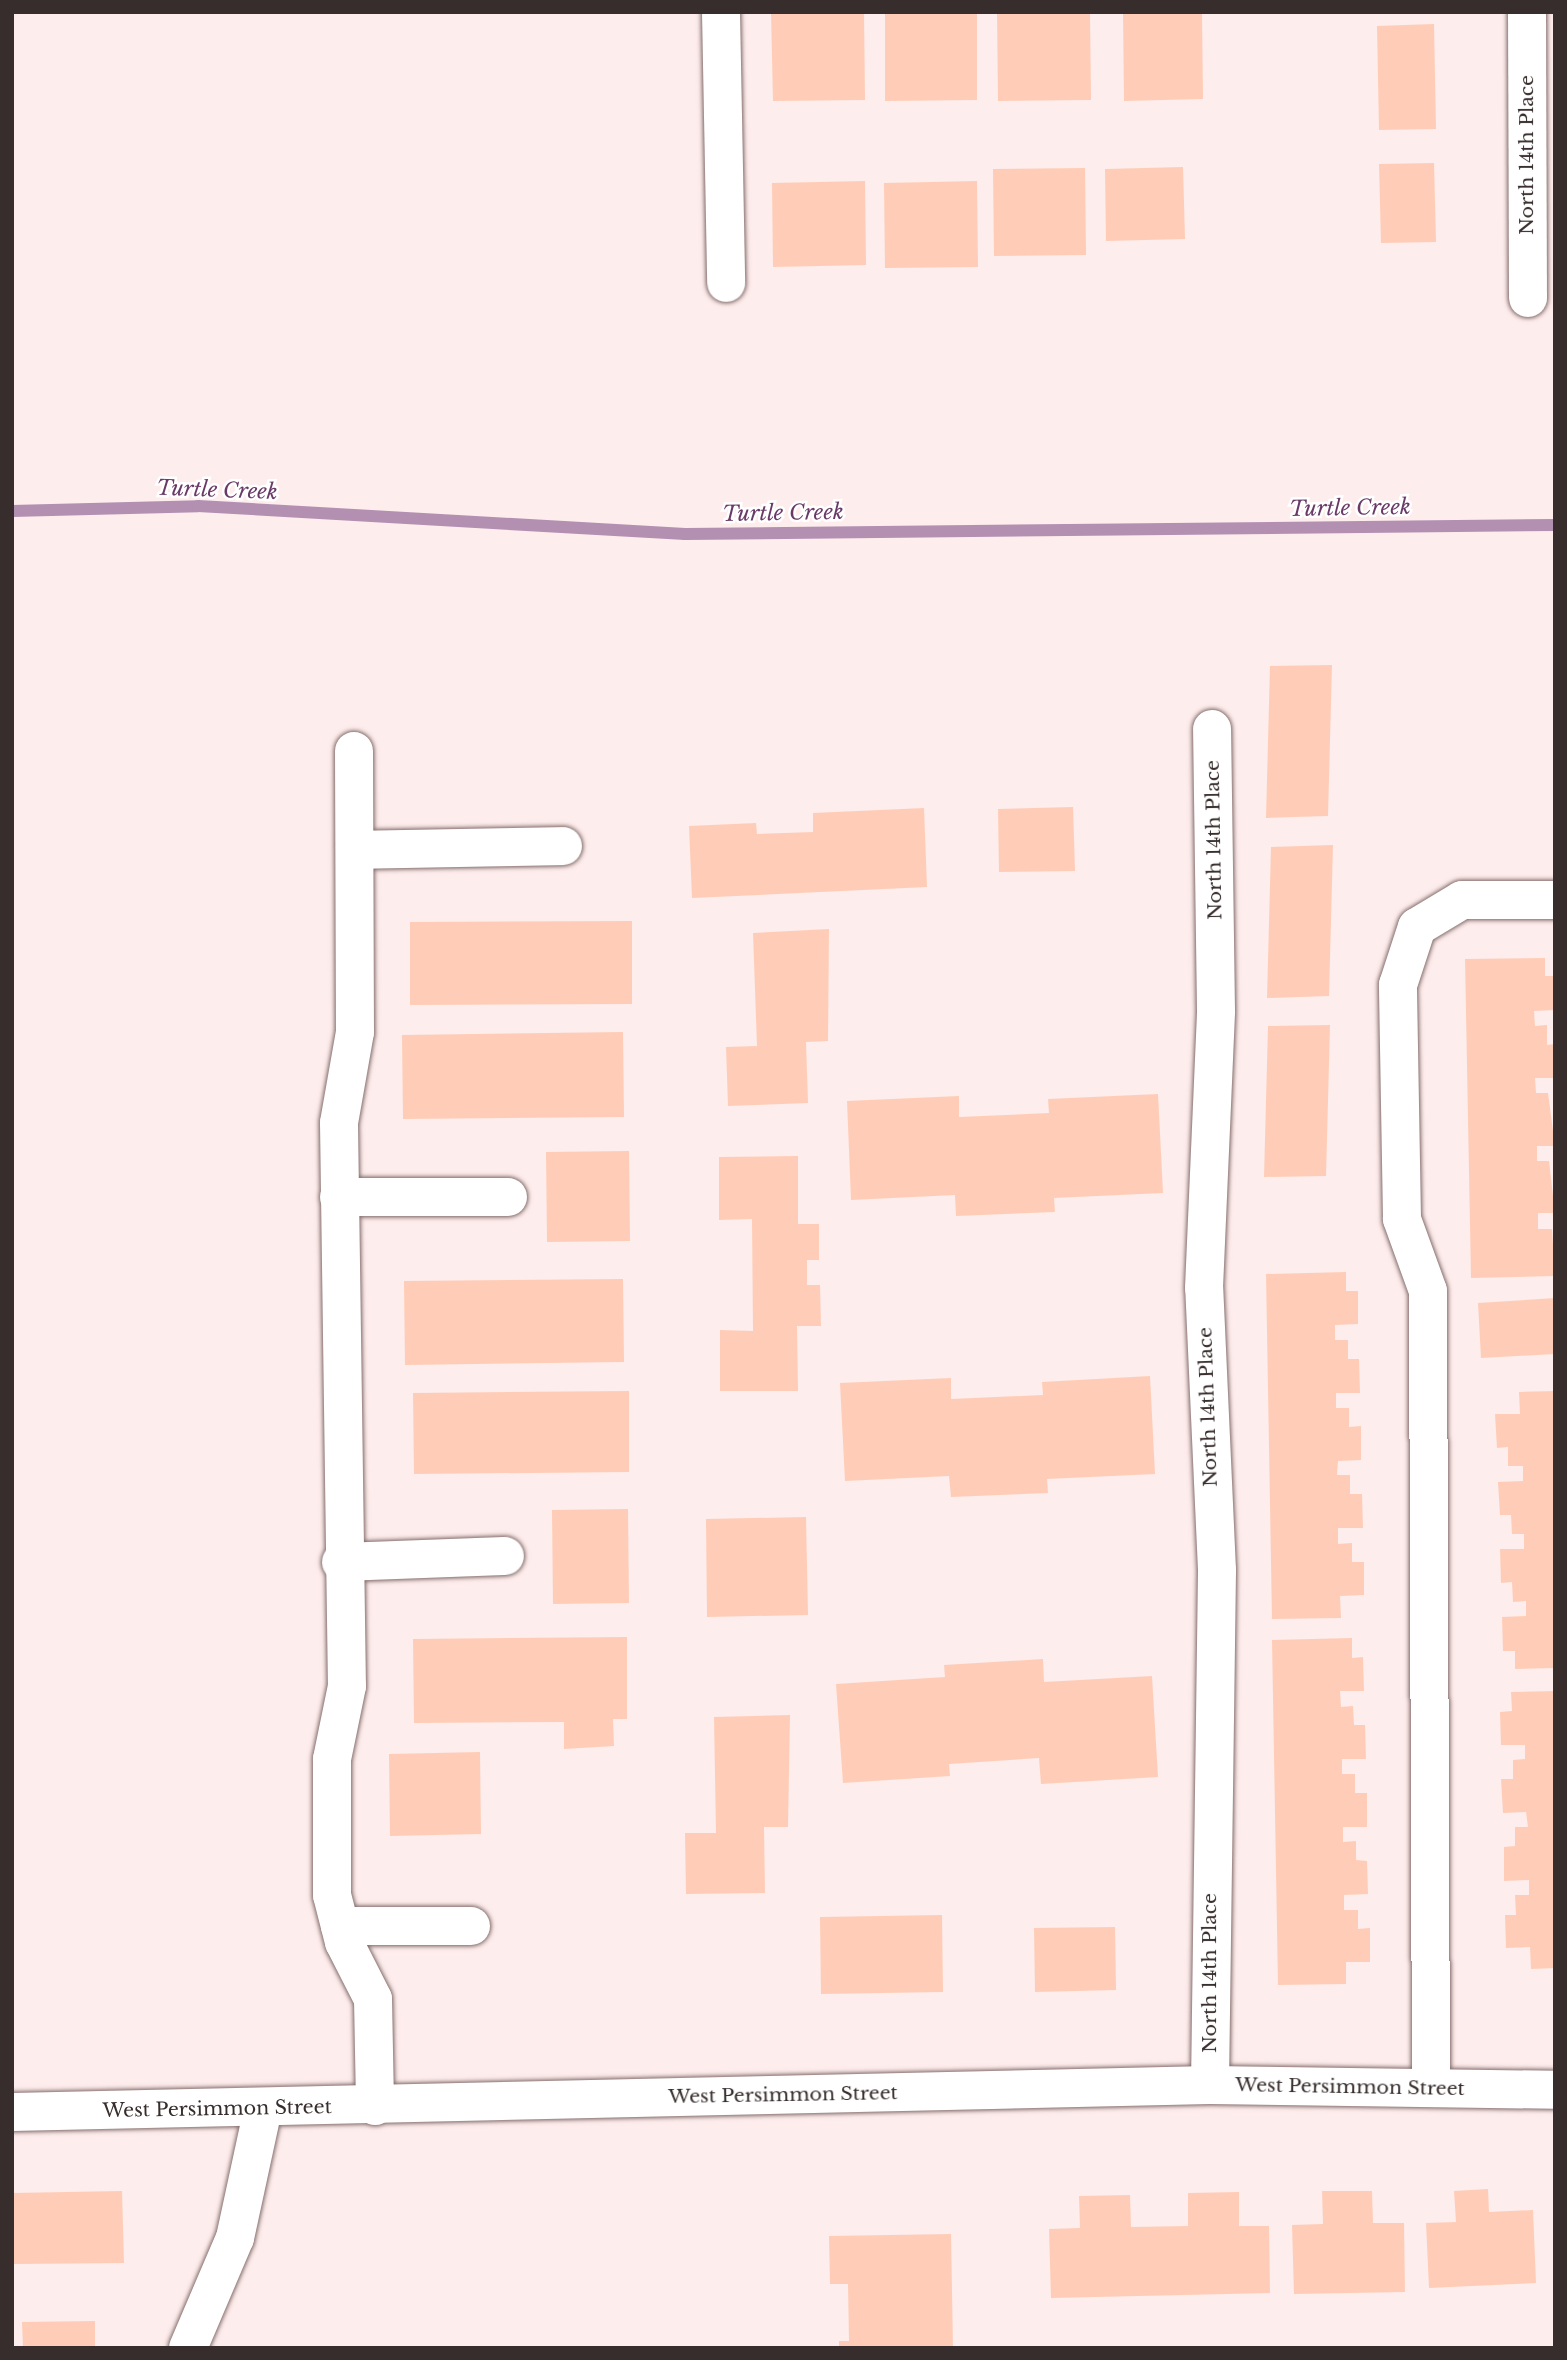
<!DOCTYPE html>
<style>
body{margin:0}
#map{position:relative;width:1567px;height:2360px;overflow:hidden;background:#fdedec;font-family:"Libre Baskerville",serif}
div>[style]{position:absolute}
.stream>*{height:12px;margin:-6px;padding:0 6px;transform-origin:6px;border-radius:6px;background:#b38fb2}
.building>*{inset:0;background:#ffcdb7}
.roads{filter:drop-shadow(0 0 2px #856e6d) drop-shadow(0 0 2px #856e6d)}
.minor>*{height:38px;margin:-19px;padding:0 19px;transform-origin:19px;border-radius:19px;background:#fff}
span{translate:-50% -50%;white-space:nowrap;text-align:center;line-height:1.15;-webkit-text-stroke:5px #fff;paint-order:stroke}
.street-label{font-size:19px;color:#372d2c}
.water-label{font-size:21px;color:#693a68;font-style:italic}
.frame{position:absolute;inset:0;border:14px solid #372d2c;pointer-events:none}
</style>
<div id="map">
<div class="stream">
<div style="left:12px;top:511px;width:186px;rotate:-1.5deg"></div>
<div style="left:198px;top:506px;width:488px;rotate:3.3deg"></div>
<div style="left:685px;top:534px;width:870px;rotate:-0.59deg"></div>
</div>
<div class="building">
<div style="clip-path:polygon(771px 12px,864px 12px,865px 100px,773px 101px)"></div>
<div style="clip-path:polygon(885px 12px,977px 12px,977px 100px,885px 101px)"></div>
<div style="clip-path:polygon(997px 12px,1090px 12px,1091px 100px,998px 101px)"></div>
<div style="clip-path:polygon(1123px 12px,1202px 12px,1203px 99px,1124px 101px)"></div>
<div style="clip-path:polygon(1434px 24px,1436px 129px,1379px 130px,1377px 26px)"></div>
<div style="clip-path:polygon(1434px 163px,1436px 242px,1381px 243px,1379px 164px)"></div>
<div style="clip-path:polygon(1183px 167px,1185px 239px,1106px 241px,1105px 169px)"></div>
<div style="clip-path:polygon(1085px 168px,1086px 255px,994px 256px,993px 169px)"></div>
<div style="clip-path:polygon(865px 181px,866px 265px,773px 267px,772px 183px)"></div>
<div style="clip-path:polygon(977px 181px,978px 267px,885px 268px,884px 183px)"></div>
<div style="clip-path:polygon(1332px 665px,1328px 816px,1266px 818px,1270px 666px)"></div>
<div style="clip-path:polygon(1073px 807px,1075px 871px,999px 872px,998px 809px)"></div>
<div style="clip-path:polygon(924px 808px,927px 887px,692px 898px,689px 826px,756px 823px,757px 834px,813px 832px,813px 813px)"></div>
<div style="clip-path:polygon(1333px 845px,1329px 996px,1267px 998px,1271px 847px)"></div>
<div style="clip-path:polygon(632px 921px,632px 1004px,410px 1005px,410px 922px)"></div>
<div style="clip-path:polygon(829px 929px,828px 1041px,806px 1042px,808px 1103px,728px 1106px,726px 1047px,757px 1046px,753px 933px)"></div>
<div style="clip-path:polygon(1545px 958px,1545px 976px,1555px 976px,1555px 1010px,1534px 1011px,1535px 1026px,1547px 1025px,1547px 1045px,1555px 1044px,1555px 1078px,1535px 1078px,1536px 1093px,1548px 1093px,1555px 1146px,1537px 1146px,1537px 1161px,1549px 1161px,1555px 1213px,1538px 1213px,1538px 1229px,1552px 1229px,1555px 1276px,1471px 1278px,1465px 959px)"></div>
<div style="clip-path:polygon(1330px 1025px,1326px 1176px,1264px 1177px,1268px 1026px)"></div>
<div style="clip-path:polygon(623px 1032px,624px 1117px,403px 1119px,402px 1035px)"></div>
<div style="clip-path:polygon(1158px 1094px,1163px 1193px,1054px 1198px,1055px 1212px,956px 1216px,955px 1195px,851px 1200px,847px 1101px,959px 1096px,959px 1117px,1049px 1113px,1048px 1099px)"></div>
<div style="clip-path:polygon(629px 1151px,630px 1241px,547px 1242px,546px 1152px)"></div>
<div style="clip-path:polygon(798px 1156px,798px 1224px,819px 1224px,819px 1260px,807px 1260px,807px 1285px,820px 1285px,821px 1326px,797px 1326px,798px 1391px,720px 1391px,720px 1330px,753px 1331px,752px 1219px,719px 1220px,719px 1157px)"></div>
<div style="clip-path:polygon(1346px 1272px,1346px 1291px,1358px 1291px,1358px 1324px,1335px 1325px,1335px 1340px,1348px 1340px,1348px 1359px,1359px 1359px,1360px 1393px,1336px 1393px,1336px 1408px,1349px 1408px,1349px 1427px,1361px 1426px,1361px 1460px,1338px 1461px,1337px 1475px,1350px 1475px,1350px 1494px,1362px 1494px,1363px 1528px,1338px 1528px,1338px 1544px,1352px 1543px,1352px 1562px,1364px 1562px,1364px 1595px,1340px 1596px,1341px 1618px,1272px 1619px,1266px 1274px)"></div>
<div style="clip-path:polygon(623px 1279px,624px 1362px,405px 1365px,404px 1281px)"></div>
<div style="clip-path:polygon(1555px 1298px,1555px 1354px,1481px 1358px,1478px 1303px)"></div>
<div style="clip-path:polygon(1150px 1376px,1155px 1474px,1047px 1479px,1048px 1493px,951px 1497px,949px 1476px,845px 1481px,840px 1383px,951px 1378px,951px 1399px,1043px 1395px,1042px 1382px)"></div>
<div style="clip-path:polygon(629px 1391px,629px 1472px,414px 1474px,413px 1393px)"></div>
<div style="clip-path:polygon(1555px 1391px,1555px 1668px,1515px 1669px,1515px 1651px,1503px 1651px,1502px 1617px,1526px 1616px,1526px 1601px,1513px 1602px,1512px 1582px,1501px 1583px,1500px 1549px,1524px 1549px,1524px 1534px,1512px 1534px,1511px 1515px,1500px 1515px,1498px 1482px,1523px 1481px,1523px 1466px,1508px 1466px,1508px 1447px,1497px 1448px,1495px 1414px,1520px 1414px,1519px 1392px)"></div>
<div style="clip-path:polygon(628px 1509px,629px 1603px,553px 1604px,552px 1510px)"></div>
<div style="clip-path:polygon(806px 1517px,808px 1615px,707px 1617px,706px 1519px)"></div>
<div style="clip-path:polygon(627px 1637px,627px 1719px,613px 1719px,614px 1746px,564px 1749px,564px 1722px,414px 1723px,413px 1639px)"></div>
<div style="clip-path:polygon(1352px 1638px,1352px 1658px,1363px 1657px,1364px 1691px,1340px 1691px,1341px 1707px,1353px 1706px,1354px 1725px,1365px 1725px,1366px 1759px,1342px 1759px,1342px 1774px,1355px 1774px,1355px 1793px,1367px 1793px,1367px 1827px,1343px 1827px,1343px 1842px,1356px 1841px,1356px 1860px,1367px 1861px,1368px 1894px,1344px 1895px,1344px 1910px,1358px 1910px,1358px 1929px,1370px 1928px,1370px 1962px,1346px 1962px,1346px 1984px,1278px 1985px,1272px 1640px)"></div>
<div style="clip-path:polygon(1043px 1659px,1044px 1682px,1152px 1676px,1158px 1777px,1041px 1784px,1039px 1758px,949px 1764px,950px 1776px,843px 1783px,836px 1684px,945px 1677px,944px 1665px)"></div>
<div style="clip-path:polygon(1555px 1691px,1555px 1968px,1531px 1969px,1530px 1947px,1506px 1948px,1505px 1915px,1516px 1915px,1515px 1895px,1529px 1895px,1529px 1880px,1504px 1881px,1504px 1847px,1515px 1846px,1515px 1827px,1528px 1827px,1526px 1812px,1503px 1813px,1501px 1779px,1513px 1779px,1513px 1760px,1525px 1759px,1525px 1745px,1501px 1745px,1500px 1712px,1512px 1711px,1511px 1692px)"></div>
<div style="clip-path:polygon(790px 1715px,788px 1827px,764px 1827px,765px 1893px,686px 1894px,685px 1833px,716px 1833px,714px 1717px)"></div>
<div style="clip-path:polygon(480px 1752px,481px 1834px,390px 1836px,389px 1754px)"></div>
<div style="clip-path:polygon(942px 1915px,943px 1992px,821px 1994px,820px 1917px)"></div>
<div style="clip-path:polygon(1115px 1927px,1116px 1990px,1035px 1992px,1034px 1928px)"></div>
<div style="clip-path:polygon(1488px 2189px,1489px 2212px,1533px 2210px,1536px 2283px,1429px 2288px,1426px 2223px,1456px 2222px,1454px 2191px)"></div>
<div style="clip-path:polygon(122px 2191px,124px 2263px,12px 2264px,12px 2193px)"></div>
<div style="clip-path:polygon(1322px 2191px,1372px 2191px,1373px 2223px,1404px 2223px,1405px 2292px,1294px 2294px,1292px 2225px,1323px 2224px)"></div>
<div style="clip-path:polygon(1239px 2192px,1239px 2226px,1269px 2226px,1270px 2293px,1051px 2298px,1049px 2229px,1080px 2228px,1079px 2196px,1130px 2195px,1131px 2227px,1188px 2226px,1188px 2193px)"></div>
<div style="clip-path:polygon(951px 2234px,953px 2348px,839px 2348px,839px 2341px,849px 2341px,848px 2284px,830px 2284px,829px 2236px)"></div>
<div style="clip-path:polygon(95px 2321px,95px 2348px,23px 2348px,22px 2322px)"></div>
</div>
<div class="roads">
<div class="minor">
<div style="left:721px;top:12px;width:271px;rotate:88.9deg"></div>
<div style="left:1527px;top:12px;width:286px;rotate:89.8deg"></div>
<div style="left:354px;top:751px;width:281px;rotate:89.8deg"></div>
<div style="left:355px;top:1032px;width:92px;rotate:100deg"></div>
<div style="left:339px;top:1123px;width:563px;rotate:89.19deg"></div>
<div style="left:347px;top:1686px;width:75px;rotate:101.6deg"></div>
<div style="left:332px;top:1759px;width:136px;rotate:90deg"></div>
<div style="left:332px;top:1895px;width:49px;rotate:75.7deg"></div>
<div style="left:344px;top:1942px;width:64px;rotate:63deg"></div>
<div style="left:373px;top:1999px;width:107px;rotate:88.9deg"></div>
<div style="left:355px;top:850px;width:208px;rotate:-1.1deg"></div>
<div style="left:339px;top:1197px;width:169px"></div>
<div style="left:341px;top:1562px;width:164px;rotate:-2.1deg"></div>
<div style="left:340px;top:1926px;width:131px"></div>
<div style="left:1210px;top:2085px;width:515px;rotate:-89.22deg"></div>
<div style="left:1217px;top:1570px;width:282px;rotate:-92.6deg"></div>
<div style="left:1204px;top:1288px;width:277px;rotate:-87.5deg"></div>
<div style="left:1216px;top:1011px;width:282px;rotate:-90.8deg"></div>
<div style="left:1431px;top:2088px;width:797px;rotate:-90.22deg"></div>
<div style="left:1428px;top:1291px;width:77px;rotate:-109.9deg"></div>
<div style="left:1402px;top:1219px;width:234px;rotate:-91deg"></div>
<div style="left:1398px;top:985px;width:61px;rotate:-71.9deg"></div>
<div style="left:1417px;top:927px;width:52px;rotate:-31deg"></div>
<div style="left:1462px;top:900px;width:93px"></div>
<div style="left:12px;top:2112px;width:1198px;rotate:-1.29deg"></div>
<div style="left:1210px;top:2085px;width:345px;rotate:0.8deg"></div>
<div style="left:188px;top:2348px;width:120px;rotate:-66.9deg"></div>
<div style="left:235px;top:2238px;width:132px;rotate:-77.8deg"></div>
</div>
</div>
<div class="street-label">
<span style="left:1527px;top:155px;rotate:-90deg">North 14th Place</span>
<span style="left:1214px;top:840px;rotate:-91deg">North 14th Place</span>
<span style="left:1208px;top:1407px;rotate:-92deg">North 14th Place</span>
<span style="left:1210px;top:1973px;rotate:-90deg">North 14th Place</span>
<span style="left:1350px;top:2087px;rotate:1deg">West Persimmon Street</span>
<span style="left:783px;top:2095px;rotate:-1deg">West Persimmon Street</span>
<span style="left:217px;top:2109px;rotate:-1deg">West Persimmon Street</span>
</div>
<div class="water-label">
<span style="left:217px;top:490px;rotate:2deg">Turtle Creek</span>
<span style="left:1350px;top:508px;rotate:-1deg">Turtle Creek</span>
<span style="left:783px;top:513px;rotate:-1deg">Turtle Creek</span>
</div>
<div class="frame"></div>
</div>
